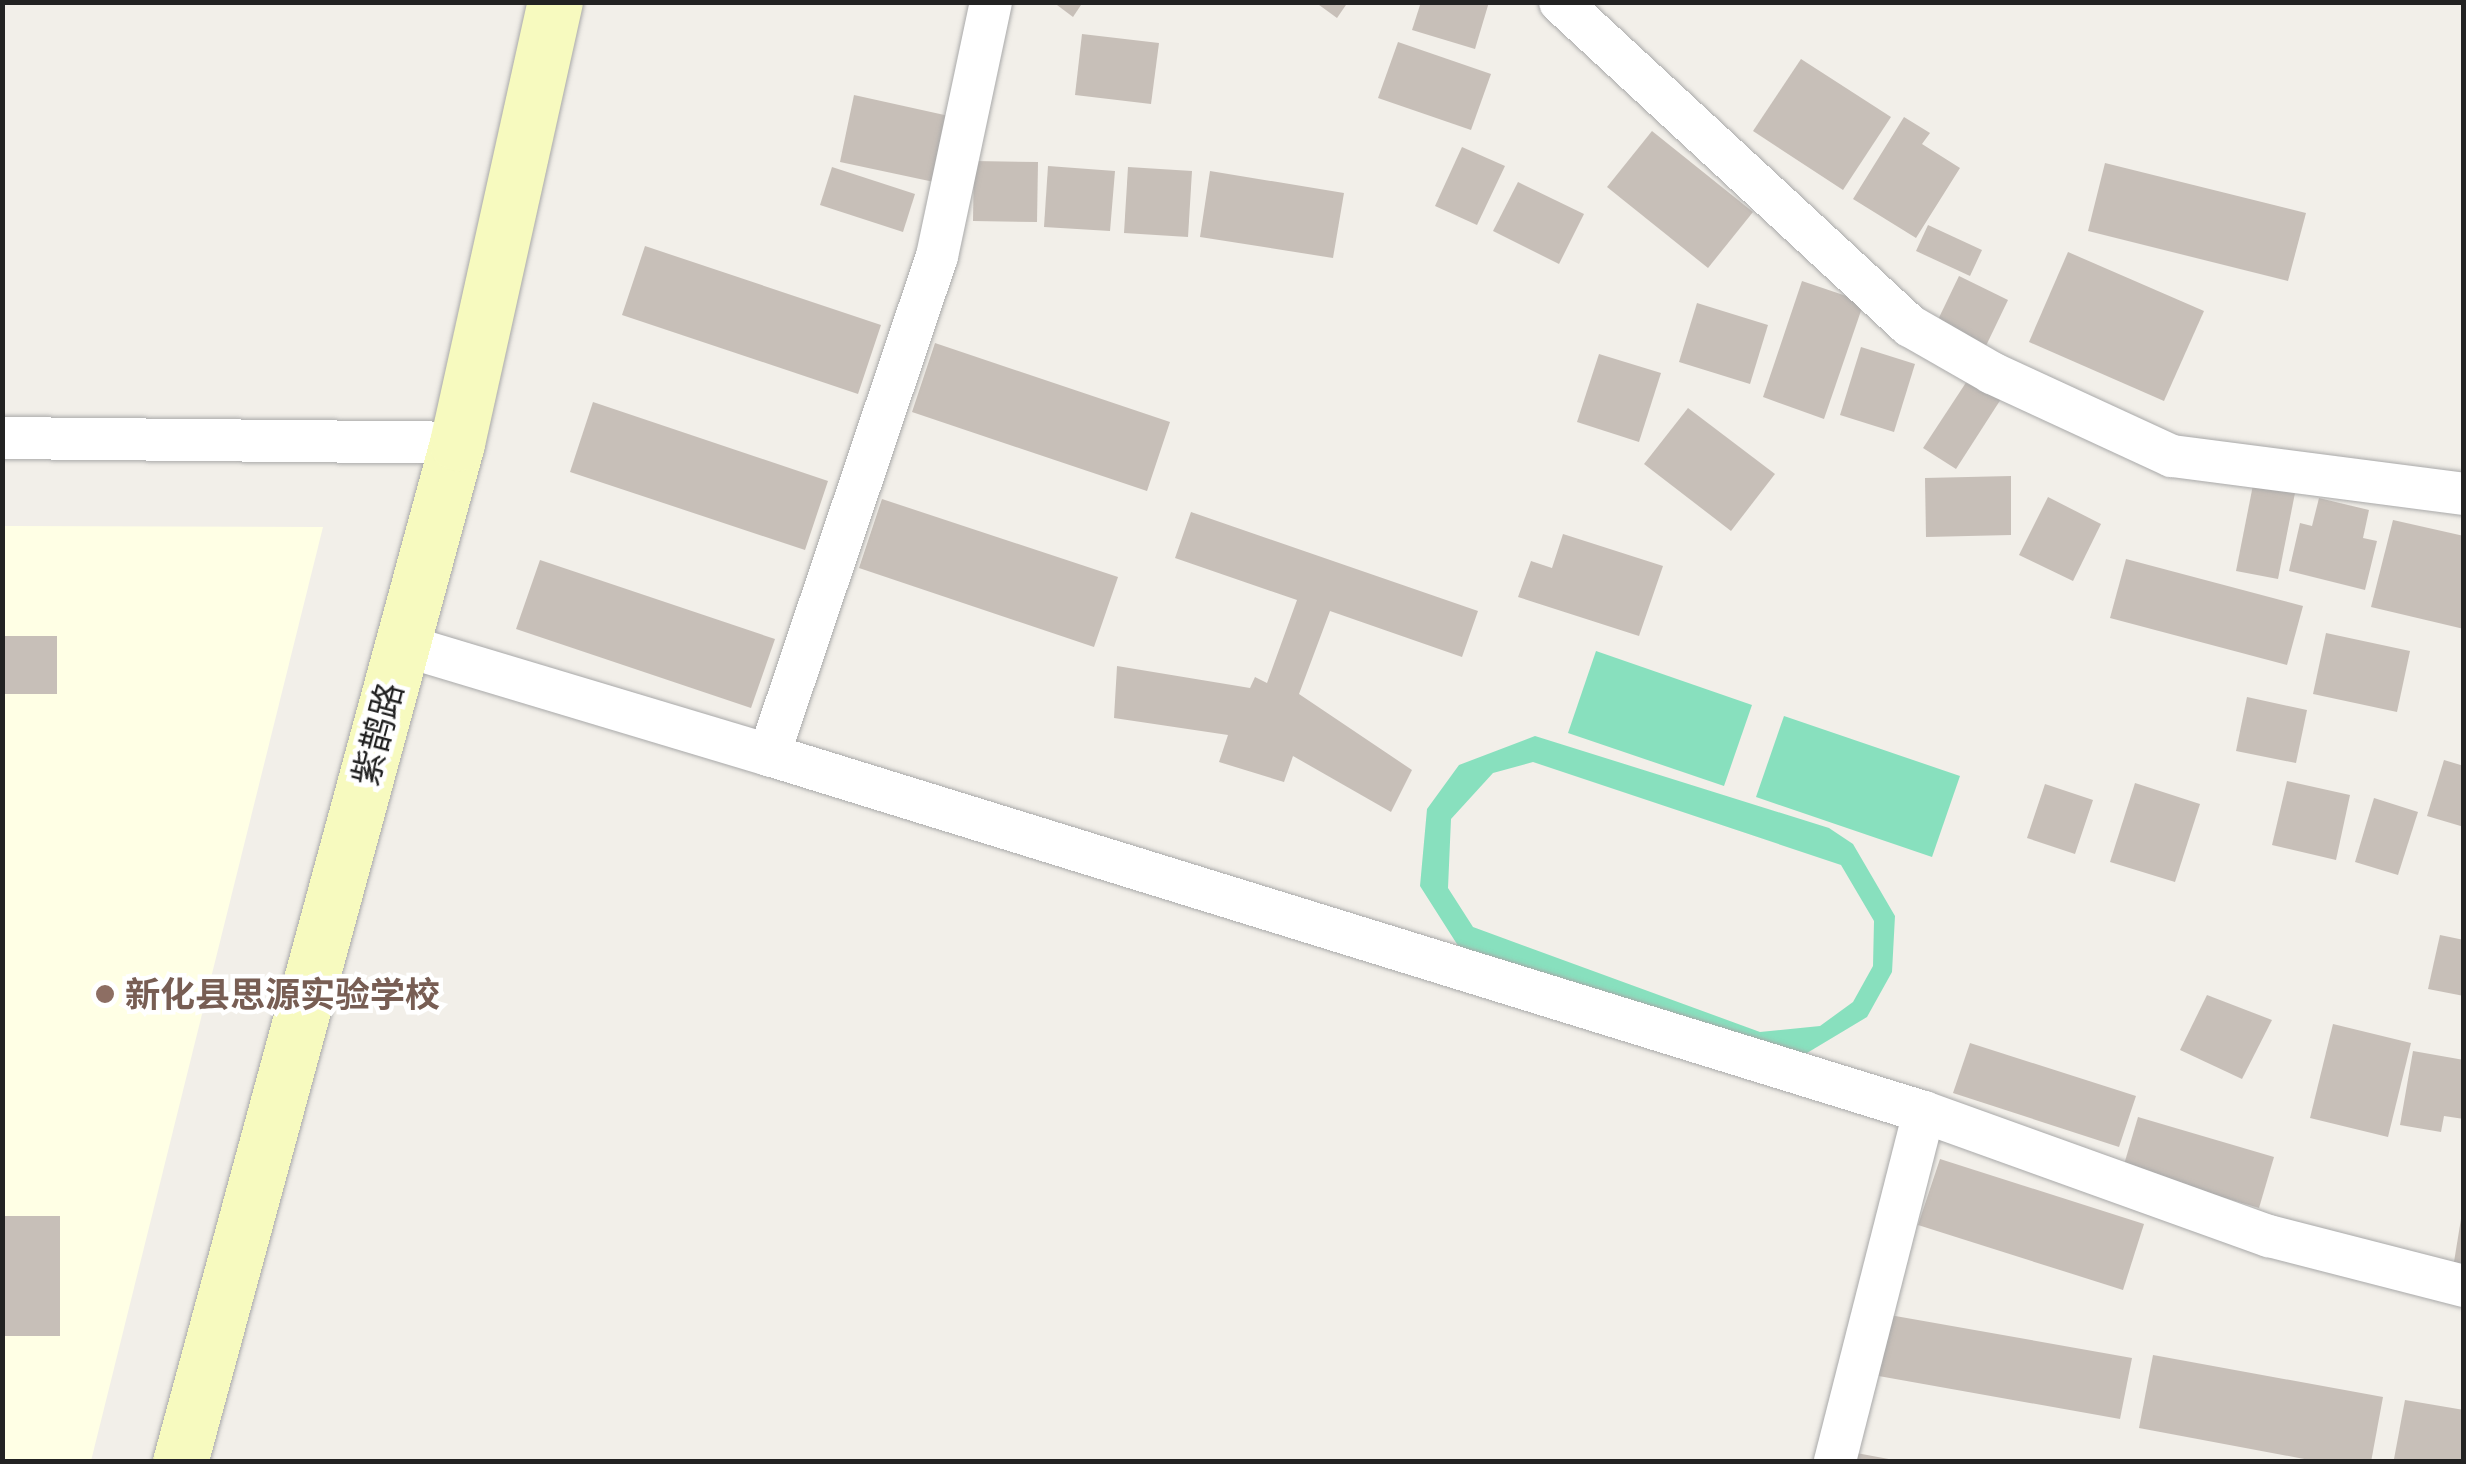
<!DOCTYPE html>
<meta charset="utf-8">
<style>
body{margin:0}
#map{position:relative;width:2466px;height:1464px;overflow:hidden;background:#f2efe9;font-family:"Open Sans","Noto Sans SC",sans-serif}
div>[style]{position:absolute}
.education>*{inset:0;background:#ffffe5}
.pitch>*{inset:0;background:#88e0be}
.building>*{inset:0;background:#c7bfb8}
.roads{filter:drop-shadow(0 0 2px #a9a9a9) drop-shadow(0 0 2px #a9a9a9)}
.street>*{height:42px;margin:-21px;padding:0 21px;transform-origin:21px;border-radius:21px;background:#fff}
.secondary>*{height:55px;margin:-27.5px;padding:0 27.5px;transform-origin:27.5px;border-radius:27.5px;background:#f7fabf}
.dots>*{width:28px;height:28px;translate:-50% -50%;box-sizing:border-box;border:5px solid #fff;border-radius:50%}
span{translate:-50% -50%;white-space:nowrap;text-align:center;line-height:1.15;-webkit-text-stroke:9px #fff;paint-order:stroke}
.street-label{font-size:35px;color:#222}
.education-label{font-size:35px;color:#785e54;font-weight:700}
.left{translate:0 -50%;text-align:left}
.frame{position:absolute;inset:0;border:5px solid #222;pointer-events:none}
</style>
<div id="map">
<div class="education">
<div style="clip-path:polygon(3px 526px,323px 527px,91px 1461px,3px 1462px)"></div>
</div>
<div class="pitch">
<div style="clip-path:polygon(1596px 651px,1752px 705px,1724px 786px,1568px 733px)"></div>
<div style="clip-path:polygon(1784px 716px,1960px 776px,1932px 857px,1756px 797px)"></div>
<div style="clip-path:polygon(evenodd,1535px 736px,1829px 828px,1853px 844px,1895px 916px,1892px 972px,1867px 1017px,1802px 1056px,1462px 952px,1420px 886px,1427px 809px,1459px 765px,1535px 736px,1533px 762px,1841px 865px,1874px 921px,1873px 966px,1853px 1002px,1820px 1026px,1760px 1032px,1473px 927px,1448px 888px,1451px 819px,1493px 773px,1533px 762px)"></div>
</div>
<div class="building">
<div style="clip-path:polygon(1053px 2px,1083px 2px,1073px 17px)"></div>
<div style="clip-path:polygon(1315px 2px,1348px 2px,1337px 18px)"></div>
<div style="clip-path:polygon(1421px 2px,1489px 2px,1475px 49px,1412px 30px)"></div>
<div style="clip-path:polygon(1082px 34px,1159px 43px,1151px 104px,1075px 95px)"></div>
<div style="clip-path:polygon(1398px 42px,1491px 74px,1471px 130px,1378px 98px)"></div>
<div style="clip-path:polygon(1801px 59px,1891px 117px,1843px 190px,1753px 131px)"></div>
<div style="clip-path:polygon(854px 95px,949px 116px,934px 182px,840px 162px)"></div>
<div style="clip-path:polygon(1904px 117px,1930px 133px,1922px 144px,1960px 168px,1916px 238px,1853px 199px)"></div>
<div style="clip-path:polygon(1652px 131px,1753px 212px,1708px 268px,1607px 187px)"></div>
<div style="clip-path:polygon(1462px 147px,1505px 166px,1477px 225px,1435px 206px)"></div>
<div style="clip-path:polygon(974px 161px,1038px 162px,1037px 222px,973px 221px)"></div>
<div style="clip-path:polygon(2105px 163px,2306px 213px,2288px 281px,2088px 231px)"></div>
<div style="clip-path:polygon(1048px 166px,1115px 171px,1110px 231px,1044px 227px)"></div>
<div style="clip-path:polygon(832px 167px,915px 194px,903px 232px,820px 205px)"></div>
<div style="clip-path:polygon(1128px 167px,1192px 171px,1188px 237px,1124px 233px)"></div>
<div style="clip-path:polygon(1210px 171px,1344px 193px,1333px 258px,1200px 237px)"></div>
<div style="clip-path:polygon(1518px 182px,1584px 214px,1559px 264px,1493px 231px)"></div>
<div style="clip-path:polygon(1928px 225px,1982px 250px,1970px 276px,1916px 251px)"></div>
<div style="clip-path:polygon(645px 246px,881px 325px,858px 394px,622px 315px)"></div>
<div style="clip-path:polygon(2068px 252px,2204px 311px,2164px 401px,2029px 342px)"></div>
<div style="clip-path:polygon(1959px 276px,2008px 300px,1983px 352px,1934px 328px)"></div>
<div style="clip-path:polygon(1802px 281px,1864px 302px,1824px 419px,1763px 397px)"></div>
<div style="clip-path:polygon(1697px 303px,1768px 325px,1750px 384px,1679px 362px)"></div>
<div style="clip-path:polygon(935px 343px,1170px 422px,1147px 491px,912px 412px)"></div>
<div style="clip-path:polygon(1861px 347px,1915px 364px,1894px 432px,1840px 415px)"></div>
<div style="clip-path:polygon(1599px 354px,1661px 373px,1639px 442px,1577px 422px)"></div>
<div style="clip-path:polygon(1969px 378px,2001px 399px,1956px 469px,1923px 448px)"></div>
<div style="clip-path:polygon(593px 402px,828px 481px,805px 550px,570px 472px)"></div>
<div style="clip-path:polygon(1688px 408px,1775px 474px,1731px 531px,1644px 464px)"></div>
<div style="clip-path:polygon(2011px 476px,2011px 535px,1926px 537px,1925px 478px)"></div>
<div style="clip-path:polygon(2253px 485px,2295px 493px,2278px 579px,2236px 571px)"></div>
<div style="clip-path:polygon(2048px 497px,2101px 524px,2073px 581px,2019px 555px)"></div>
<div style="clip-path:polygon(2319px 498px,2369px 510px,2363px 538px,2377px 541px,2365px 590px,2289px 571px,2300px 523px,2312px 526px)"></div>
<div style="clip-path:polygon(882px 499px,1118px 577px,1094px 647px,859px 568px)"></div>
<div style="clip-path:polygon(1191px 512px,1478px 611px,1462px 657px,1330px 611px,1299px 694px,1412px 770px,1391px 812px,1293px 756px,1284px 782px,1219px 762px,1228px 735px,1114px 718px,1117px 666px,1250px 688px,1255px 677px,1267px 683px,1297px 600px,1175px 558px)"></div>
<div style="clip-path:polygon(2393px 520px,2464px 536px,2464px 629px,2371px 607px)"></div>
<div style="clip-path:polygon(1563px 534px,1663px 566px,1639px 636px,1518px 597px,1531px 561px,1552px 568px)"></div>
<div style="clip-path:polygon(2126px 559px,2303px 606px,2287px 665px,2110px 618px)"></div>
<div style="clip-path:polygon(540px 560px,775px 639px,751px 708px,516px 629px)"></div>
<div style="clip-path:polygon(2326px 633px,2410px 651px,2397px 712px,2313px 694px)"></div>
<div style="clip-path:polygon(2px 636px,57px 636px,57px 694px,2px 694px)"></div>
<div style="clip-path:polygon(2247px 697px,2307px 710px,2296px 763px,2236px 751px)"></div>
<div style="clip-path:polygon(2444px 760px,2464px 766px,2464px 827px,2427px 816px)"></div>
<div style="clip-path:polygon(2287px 781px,2350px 795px,2336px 860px,2272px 845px)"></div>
<div style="clip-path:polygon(2135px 783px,2200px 804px,2175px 882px,2110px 862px)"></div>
<div style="clip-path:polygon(2045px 784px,2093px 800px,2075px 854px,2027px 838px)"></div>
<div style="clip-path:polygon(2374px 798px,2418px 812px,2398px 875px,2355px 862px)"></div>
<div style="clip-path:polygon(2440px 935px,2464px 940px,2464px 996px,2428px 989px)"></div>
<div style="clip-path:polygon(2207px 995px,2272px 1020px,2242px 1079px,2180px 1050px)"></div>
<div style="clip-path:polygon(2333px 1024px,2411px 1043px,2388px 1137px,2310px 1118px)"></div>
<div style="clip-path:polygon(1970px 1043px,2136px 1096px,2119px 1147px,1953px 1093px)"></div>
<div style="clip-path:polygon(2413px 1051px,2464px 1060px,2464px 1119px,2444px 1116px,2441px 1132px,2400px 1125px)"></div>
<div style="clip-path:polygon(2138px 1117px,2274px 1157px,2259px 1208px,2123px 1168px)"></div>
<div style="clip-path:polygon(1940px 1159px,2144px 1224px,2123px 1290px,1918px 1225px)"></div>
<div style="clip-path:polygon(2px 1216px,60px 1216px,60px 1336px,2px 1336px)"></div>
<div style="clip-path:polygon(2461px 1219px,2464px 1219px,2464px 1269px,2453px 1268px)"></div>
<div style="clip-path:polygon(1884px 1314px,2132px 1358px,2120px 1419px,1873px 1375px)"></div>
<div style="clip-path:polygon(2153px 1355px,2383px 1397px,2371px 1462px,2320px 1462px,2139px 1428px)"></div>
<div style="clip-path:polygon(2405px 1400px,2464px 1410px,2464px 1462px,2394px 1459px)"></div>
<div style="clip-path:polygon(1851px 1452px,1894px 1460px,1894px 1462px,1850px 1462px)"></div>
</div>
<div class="roads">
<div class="street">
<div style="left:991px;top:2px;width:260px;rotate:102deg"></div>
<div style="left:937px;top:256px;width:527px;rotate:108.61deg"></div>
<div style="left:769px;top:755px;width:1209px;rotate:17.18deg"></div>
<div style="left:1924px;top:1112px;width:361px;rotate:104.3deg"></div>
<div style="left:1560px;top:2px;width:477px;rotate:42.8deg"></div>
<div style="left:1910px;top:326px;width:95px;rotate:29.8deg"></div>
<div style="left:1992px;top:373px;width:198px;rotate:24.8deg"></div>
<div style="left:2172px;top:456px;width:294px;rotate:7.4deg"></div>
<div style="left:2px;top:438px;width:455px;rotate:0.6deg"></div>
<div style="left:402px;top:645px;width:383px;rotate:16.7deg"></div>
<div style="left:1924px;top:1112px;width:367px;rotate:19.8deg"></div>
<div style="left:2269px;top:1236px;width:201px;rotate:14.4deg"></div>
</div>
<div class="secondary">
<div style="left:180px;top:1462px;width:1056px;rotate:-74.79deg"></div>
<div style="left:457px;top:443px;width:452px;rotate:-77.5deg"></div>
</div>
</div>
<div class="dots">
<div style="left:105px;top:994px;background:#8d6e63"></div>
</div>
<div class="street-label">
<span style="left:377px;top:734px;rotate:-75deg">紫鹊路</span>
</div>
<div class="education-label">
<span class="left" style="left:125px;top:994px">新化县思源实验学校</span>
</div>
<div class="frame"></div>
</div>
